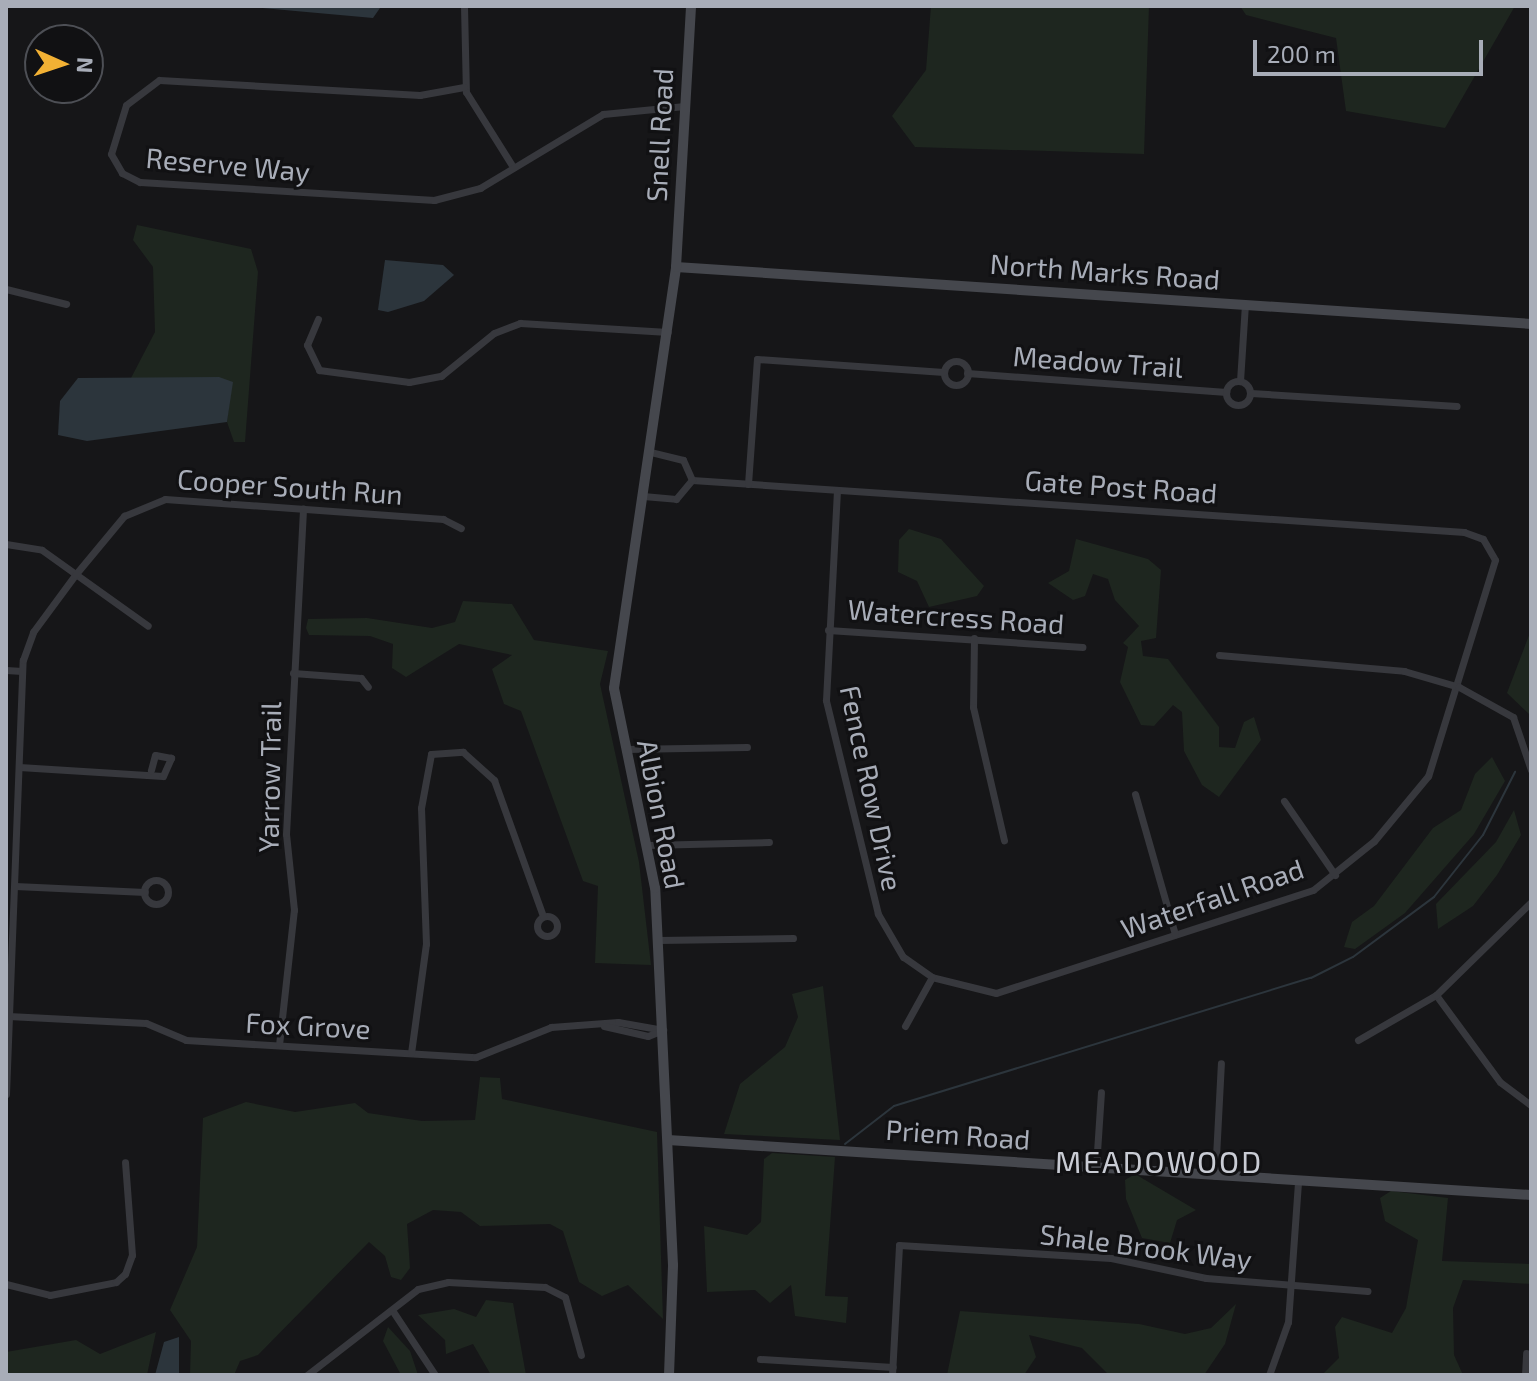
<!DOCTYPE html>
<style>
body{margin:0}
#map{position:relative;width:1537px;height:1381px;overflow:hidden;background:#161618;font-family:"Exo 2",sans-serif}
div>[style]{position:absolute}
.green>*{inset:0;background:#1e261f}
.water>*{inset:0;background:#2c353c}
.stream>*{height:2px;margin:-1px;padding:0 1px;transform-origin:1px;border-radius:1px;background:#2c353c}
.street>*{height:7px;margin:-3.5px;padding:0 3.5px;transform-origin:3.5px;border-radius:3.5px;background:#37383d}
.street>.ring{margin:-3.5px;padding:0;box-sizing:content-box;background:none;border:7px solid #37383d;border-radius:50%}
.secondary>*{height:10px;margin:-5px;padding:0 5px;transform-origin:5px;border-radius:5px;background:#45474d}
span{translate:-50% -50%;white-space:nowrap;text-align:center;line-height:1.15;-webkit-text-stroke:6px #111113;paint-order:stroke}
.street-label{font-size:28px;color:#a8adb8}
.neighbourhood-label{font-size:30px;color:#c9ccd4;letter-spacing:2px}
.frame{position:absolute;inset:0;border:8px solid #a8adb8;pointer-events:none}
.north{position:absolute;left:24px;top:24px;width:80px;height:80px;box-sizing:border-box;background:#111113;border:2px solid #4d4f55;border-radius:50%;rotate:93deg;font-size:22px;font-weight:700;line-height:32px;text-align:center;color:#a8adb8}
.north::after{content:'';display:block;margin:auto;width:28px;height:36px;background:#f2b134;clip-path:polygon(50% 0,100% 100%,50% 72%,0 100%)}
.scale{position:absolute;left:1253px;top:40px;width:230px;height:36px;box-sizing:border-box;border:4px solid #a8adb8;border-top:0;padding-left:10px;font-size:24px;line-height:28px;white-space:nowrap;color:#a8adb8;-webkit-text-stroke:6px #111113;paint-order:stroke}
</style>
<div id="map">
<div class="green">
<div style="clip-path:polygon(931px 6px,1149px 6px,1144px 154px,915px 147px,892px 116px,926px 70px)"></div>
<div style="clip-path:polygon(1240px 6px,1515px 6px,1445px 128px,1346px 111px,1336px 38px,1246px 15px)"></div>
<div style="clip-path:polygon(137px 225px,251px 249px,258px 272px,245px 442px,234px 442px,227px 422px,232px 382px,131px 378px,155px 332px,153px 267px,133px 240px)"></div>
<div style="clip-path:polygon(909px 529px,941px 539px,984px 586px,977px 596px,929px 607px,917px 581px,898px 572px,899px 540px)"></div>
<div style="clip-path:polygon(1076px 539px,1148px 559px,1161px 570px,1156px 638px,1141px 641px,1143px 656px,1168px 659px,1219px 727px,1219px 747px,1235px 748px,1244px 722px,1254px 717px,1261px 740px,1219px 797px,1202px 785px,1184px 751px,1182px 712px,1173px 705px,1154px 726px,1141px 725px,1120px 682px,1128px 647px,1123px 643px,1139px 626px,1115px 600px,1108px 579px,1093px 574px,1085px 596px,1073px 600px,1048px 583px,1069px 571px)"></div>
<div style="clip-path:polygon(463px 601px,512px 604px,534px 640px,608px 651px,600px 684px,639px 862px,651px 965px,595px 963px,598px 886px,583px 881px,521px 711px,504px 704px,492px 669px,512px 655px,459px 644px,406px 677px,392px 668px,393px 644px,370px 636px,309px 635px,306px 628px,308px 619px,367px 618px,432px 628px,455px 622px)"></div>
<div style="clip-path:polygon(1531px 630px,1531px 709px,1529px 714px,1507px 693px)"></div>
<div style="clip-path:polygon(1492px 757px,1505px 781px,1474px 834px,1405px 913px,1355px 949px,1344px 947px,1352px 922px,1374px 906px,1433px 828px,1461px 810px,1475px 774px)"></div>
<div style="clip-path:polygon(1514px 810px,1521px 835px,1497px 875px,1473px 906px,1438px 929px,1436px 904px,1496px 842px)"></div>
<div style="clip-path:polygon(823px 986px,840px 1140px,724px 1134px,740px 1084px,785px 1047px,798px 1017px,792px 994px)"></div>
<div style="clip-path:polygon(480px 1077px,500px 1078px,502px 1099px,657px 1132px,663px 1319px,628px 1285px,602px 1296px,579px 1282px,563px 1231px,550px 1224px,480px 1226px,461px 1212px,433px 1210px,407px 1224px,410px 1268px,401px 1280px,391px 1277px,385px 1256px,369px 1242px,258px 1355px,240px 1361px,234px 1375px,190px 1375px,191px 1341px,170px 1310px,197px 1247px,203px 1118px,246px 1102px,295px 1112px,355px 1103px,368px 1113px,422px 1121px,475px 1120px)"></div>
<div style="clip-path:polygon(772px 1153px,835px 1157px,825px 1296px,848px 1297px,846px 1323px,795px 1316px,791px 1285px,770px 1303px,755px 1290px,707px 1292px,704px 1226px,747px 1235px,761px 1222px,764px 1159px)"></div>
<div style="clip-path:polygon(1135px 1174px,1196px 1210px,1177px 1220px,1170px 1243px,1142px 1238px,1126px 1199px,1125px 1180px)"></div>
<div style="clip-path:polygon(1391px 1191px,1448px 1198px,1442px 1261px,1531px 1264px,1531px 1284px,1463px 1280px,1453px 1308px,1454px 1355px,1463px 1375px,1322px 1375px,1339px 1358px,1335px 1327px,1342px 1317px,1392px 1333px,1406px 1308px,1418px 1240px,1385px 1221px,1380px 1198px)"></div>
<div style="clip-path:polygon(486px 1300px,513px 1303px,526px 1375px,491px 1375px,473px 1344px,446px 1354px,445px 1340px,418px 1315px,454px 1309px,476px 1317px)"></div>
<div style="clip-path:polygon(1236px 1304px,1225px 1344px,1204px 1375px,1109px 1375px,1082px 1348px,1029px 1335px,1036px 1357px,1024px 1375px,947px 1375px,960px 1311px,1139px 1324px,1185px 1334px,1211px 1328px)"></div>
<div style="clip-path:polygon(388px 1327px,410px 1351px,418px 1375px,401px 1375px,383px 1341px)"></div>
<div style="clip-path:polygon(156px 1332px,147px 1375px,6px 1375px,6px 1352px,76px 1340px,100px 1354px)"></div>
</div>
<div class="water">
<div style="clip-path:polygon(239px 6px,375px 6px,380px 8px,373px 18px)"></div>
<div style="clip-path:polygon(385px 260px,443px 265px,454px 275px,424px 301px,388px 312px,378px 310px)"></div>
<div style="clip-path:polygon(219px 377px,233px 382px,227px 422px,87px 441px,58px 435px,60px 401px,78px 378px)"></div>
<div style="clip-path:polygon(179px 1337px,179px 1375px,155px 1375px,164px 1342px)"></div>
</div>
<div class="stream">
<div style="left:845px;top:1144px;width:62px;rotate:-37.8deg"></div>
<div style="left:894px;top:1106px;width:436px;rotate:-17.1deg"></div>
<div style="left:1311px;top:978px;width:47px;rotate:-26.6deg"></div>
<div style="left:1353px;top:957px;width:101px;rotate:-36.5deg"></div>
<div style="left:1434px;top:897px;width:79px;rotate:-51.7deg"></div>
<div style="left:1483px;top:835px;width:71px;rotate:-63.1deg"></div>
</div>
<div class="street">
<div style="left:464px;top:6px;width:86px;rotate:88.7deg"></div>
<div style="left:466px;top:92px;width:89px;rotate:57.9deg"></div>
<div style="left:464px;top:87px;width:45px;rotate:169.7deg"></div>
<div style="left:420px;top:95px;width:261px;rotate:-176.7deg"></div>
<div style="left:159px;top:80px;width:41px;rotate:142.9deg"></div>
<div style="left:126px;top:105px;width:51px;rotate:107deg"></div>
<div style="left:111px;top:154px;width:22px;rotate:60deg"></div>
<div style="left:122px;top:173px;width:20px;rotate:27deg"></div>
<div style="left:140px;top:182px;width:295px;rotate:3.5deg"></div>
<div style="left:434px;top:200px;width:48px;rotate:-14.6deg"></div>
<div style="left:480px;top:188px;width:144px;rotate:-31deg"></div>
<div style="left:603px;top:114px;width:82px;rotate:-5.6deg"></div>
<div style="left:6px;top:289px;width:62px;rotate:14deg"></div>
<div style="left:318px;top:319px;width:28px;rotate:113deg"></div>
<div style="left:307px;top:345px;width:28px;rotate:64deg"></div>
<div style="left:319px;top:370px;width:91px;rotate:7.6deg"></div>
<div style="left:409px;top:382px;width:33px;rotate:-11deg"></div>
<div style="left:441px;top:376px;width:68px;rotate:-39.1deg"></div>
<div style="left:494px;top:333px;width:28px;rotate:-21deg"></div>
<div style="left:520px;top:323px;width:148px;rotate:3.5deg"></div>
<div class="ring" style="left:944px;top:361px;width:17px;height:17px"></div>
<div style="left:967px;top:373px;width:260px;rotate:4.2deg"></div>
<div class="ring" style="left:1226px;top:381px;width:17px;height:17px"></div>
<div style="left:1240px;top:381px;width:77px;rotate:-86.3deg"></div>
<div style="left:1251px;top:393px;width:206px;rotate:3.6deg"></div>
<div style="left:692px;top:480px;width:774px;rotate:3.85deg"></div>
<div style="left:1464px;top:532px;width:20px;rotate:20deg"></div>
<div style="left:1483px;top:539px;width:24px;rotate:60deg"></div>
<div style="left:1495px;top:560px;width:226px;rotate:107.2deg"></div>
<div style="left:1428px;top:776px;width:85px;rotate:129.7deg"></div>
<div style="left:1374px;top:841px;width:78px;rotate:141.2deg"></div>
<div style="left:1313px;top:890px;width:333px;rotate:162deg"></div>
<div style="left:996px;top:993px;width:66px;rotate:-166deg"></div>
<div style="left:932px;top:977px;width:35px;rotate:-145deg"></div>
<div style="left:903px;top:957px;width:50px;rotate:-120.2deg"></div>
<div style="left:878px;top:914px;width:220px;rotate:-103.7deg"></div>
<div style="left:826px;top:700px;width:210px;rotate:-87deg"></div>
<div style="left:748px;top:484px;width:125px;rotate:-85.9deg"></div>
<div style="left:757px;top:359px;width:187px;rotate:4deg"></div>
<div style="left:643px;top:496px;width:33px;rotate:5deg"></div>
<div style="left:676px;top:499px;width:25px;rotate:-50deg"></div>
<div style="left:692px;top:480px;width:22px;rotate:-114deg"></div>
<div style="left:683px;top:460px;width:34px;rotate:-166deg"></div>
<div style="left:6px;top:544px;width:36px;rotate:9deg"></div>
<div style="left:42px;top:550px;width:130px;rotate:35.6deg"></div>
<div style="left:828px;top:630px;width:255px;rotate:3.8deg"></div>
<div style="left:974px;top:638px;width:69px;rotate:90.8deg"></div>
<div style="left:973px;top:707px;width:137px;rotate:76.9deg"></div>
<div style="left:1219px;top:655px;width:186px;rotate:4.9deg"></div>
<div style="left:1404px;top:671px;width:57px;rotate:16.2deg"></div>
<div style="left:1459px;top:687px;width:62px;rotate:29.1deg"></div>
<div style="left:1513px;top:717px;width:56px;rotate:71.2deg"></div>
<div style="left:6px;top:670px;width:16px;rotate:4deg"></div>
<div style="left:293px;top:673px;width:68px;rotate:4.2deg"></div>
<div style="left:361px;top:678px;width:11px;rotate:52deg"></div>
<div style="left:625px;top:749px;width:122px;rotate:-0.9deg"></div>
<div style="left:19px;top:767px;width:144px;rotate:3.6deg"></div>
<div style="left:163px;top:776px;width:20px;rotate:-66deg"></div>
<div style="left:171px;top:758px;width:16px;rotate:-169deg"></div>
<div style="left:155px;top:755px;width:16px;rotate:105deg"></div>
<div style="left:1135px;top:794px;width:146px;rotate:74.1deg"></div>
<div style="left:1284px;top:801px;width:90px;rotate:55.4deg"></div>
<div style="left:647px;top:845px;width:122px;rotate:-1.4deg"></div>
<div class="ring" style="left:144px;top:880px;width:17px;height:17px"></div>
<div style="left:15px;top:886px;width:130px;rotate:2.6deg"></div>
<div class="ring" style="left:537px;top:916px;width:13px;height:13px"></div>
<div style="left:658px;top:940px;width:135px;rotate:-0.8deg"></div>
<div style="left:1436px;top:995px;width:108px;rotate:53.7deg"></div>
<div style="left:1500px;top:1082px;width:39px;rotate:37deg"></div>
<div style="left:8px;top:1016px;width:138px;rotate:2.9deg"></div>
<div style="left:146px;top:1023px;width:43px;rotate:23deg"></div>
<div style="left:186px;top:1040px;width:290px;rotate:3.4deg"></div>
<div style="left:476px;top:1057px;width:81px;rotate:-21.8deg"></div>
<div style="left:551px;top:1027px;width:67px;rotate:-4.3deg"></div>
<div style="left:618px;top:1022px;width:46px;rotate:10.1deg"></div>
<div style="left:604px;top:1026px;width:45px;rotate:12.8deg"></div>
<div style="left:648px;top:1036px;width:16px;rotate:-22deg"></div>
<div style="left:905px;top:1026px;width:56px;rotate:-61.1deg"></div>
<div style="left:1358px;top:1040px;width:90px;rotate:-30deg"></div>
<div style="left:1436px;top:995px;width:133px;rotate:-44.4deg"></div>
<div style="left:279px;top:1045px;width:136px;rotate:-83.7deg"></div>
<div style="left:294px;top:910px;width:76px;rotate:-96deg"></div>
<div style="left:286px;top:834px;width:326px;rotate:-87deg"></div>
<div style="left:411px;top:1053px;width:110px;rotate:-82.2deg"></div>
<div style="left:426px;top:944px;width:136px;rotate:-92.1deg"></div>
<div style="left:421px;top:808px;width:55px;rotate:-79.5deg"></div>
<div style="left:431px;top:754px;width:32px;rotate:-4deg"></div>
<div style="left:463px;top:752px;width:42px;rotate:42.1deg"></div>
<div style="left:494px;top:780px;width:145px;rotate:70.2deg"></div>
<div style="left:6px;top:1094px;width:434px;rotate:-87.8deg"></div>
<div style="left:23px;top:660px;width:30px;rotate:-70deg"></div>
<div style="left:33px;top:632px;width:71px;rotate:-53.6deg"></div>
<div style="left:75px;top:575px;width:77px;rotate:-50.3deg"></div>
<div style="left:124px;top:516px;width:44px;rotate:-22.5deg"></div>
<div style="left:165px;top:499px;width:279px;rotate:4.1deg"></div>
<div style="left:443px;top:519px;width:20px;rotate:27deg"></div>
<div style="left:1096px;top:1167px;width:75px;rotate:-86.2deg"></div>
<div style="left:1215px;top:1176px;width:113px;rotate:-87deg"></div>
<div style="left:6px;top:1284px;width:45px;rotate:14deg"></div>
<div style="left:50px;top:1295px;width:67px;rotate:-11.1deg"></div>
<div style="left:116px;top:1282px;width:12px;rotate:-42deg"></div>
<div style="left:125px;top:1274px;width:20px;rotate:-70deg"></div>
<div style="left:132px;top:1255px;width:93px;rotate:-94.3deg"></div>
<div style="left:392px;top:1310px;width:78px;rotate:56.5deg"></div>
<div style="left:760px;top:1359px;width:133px;rotate:3.4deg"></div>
<div style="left:307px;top:1375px;width:140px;rotate:-37.8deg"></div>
<div style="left:418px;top:1289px;width:31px;rotate:-13deg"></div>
<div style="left:448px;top:1282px;width:97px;rotate:3deg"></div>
<div style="left:545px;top:1287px;width:22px;rotate:27deg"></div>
<div style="left:565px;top:1297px;width:60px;rotate:74.6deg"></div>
<div style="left:892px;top:1375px;width:130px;rotate:-86.9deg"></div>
<div style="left:899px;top:1245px;width:212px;rotate:3.5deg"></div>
<div style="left:1111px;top:1258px;width:97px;rotate:11.9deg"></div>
<div style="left:1206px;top:1278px;width:162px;rotate:4.6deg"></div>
<div style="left:1269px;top:1375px;width:56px;rotate:-70.3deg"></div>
<div style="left:1288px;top:1322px;width:141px;rotate:-85.9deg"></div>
<div style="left:1525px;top:1375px;width:22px;rotate:-87deg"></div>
</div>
<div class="secondary">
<div style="left:676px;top:267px;width:857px;rotate:3.81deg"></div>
<div style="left:668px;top:1140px;width:865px;rotate:3.65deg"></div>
<div style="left:669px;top:1375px;width:110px;rotate:-87.9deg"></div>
<div style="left:673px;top:1265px;width:377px;rotate:-92.7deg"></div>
<div style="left:655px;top:888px;width:204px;rotate:-101.6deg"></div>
<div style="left:614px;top:688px;width:426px;rotate:-81.6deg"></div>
<div style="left:676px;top:267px;width:261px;rotate:-86.7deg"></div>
</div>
<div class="street-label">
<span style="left:659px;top:135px;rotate:-87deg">Snell Road</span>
<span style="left:228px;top:164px;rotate:5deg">Reserve Way</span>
<span style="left:1105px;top:271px;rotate:4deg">North Marks Road</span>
<span style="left:1098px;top:361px;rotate:4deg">Meadow Trail</span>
<span style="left:290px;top:486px;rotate:4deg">Cooper South Run</span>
<span style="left:1121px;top:486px;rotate:4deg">Gate Post Road</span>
<span style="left:956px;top:616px;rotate:4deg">Watercress Road</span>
<span style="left:269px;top:777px;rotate:-89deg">Yarrow Trail</span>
<span style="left:872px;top:788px;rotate:78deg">Fence Row Drive</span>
<span style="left:662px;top:814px;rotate:79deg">Albion Road</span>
<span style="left:1212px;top:898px;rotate:-19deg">Waterfall Road</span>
<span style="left:308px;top:1025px;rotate:3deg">Fox Grove</span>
<span style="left:958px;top:1134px;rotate:4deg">Priem Road</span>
<span style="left:1146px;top:1246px;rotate:7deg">Shale Brook Way</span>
</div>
<div class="neighbourhood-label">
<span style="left:1159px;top:1161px">MEADOWOOD</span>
</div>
<div class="frame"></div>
<div class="north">N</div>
<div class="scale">200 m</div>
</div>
